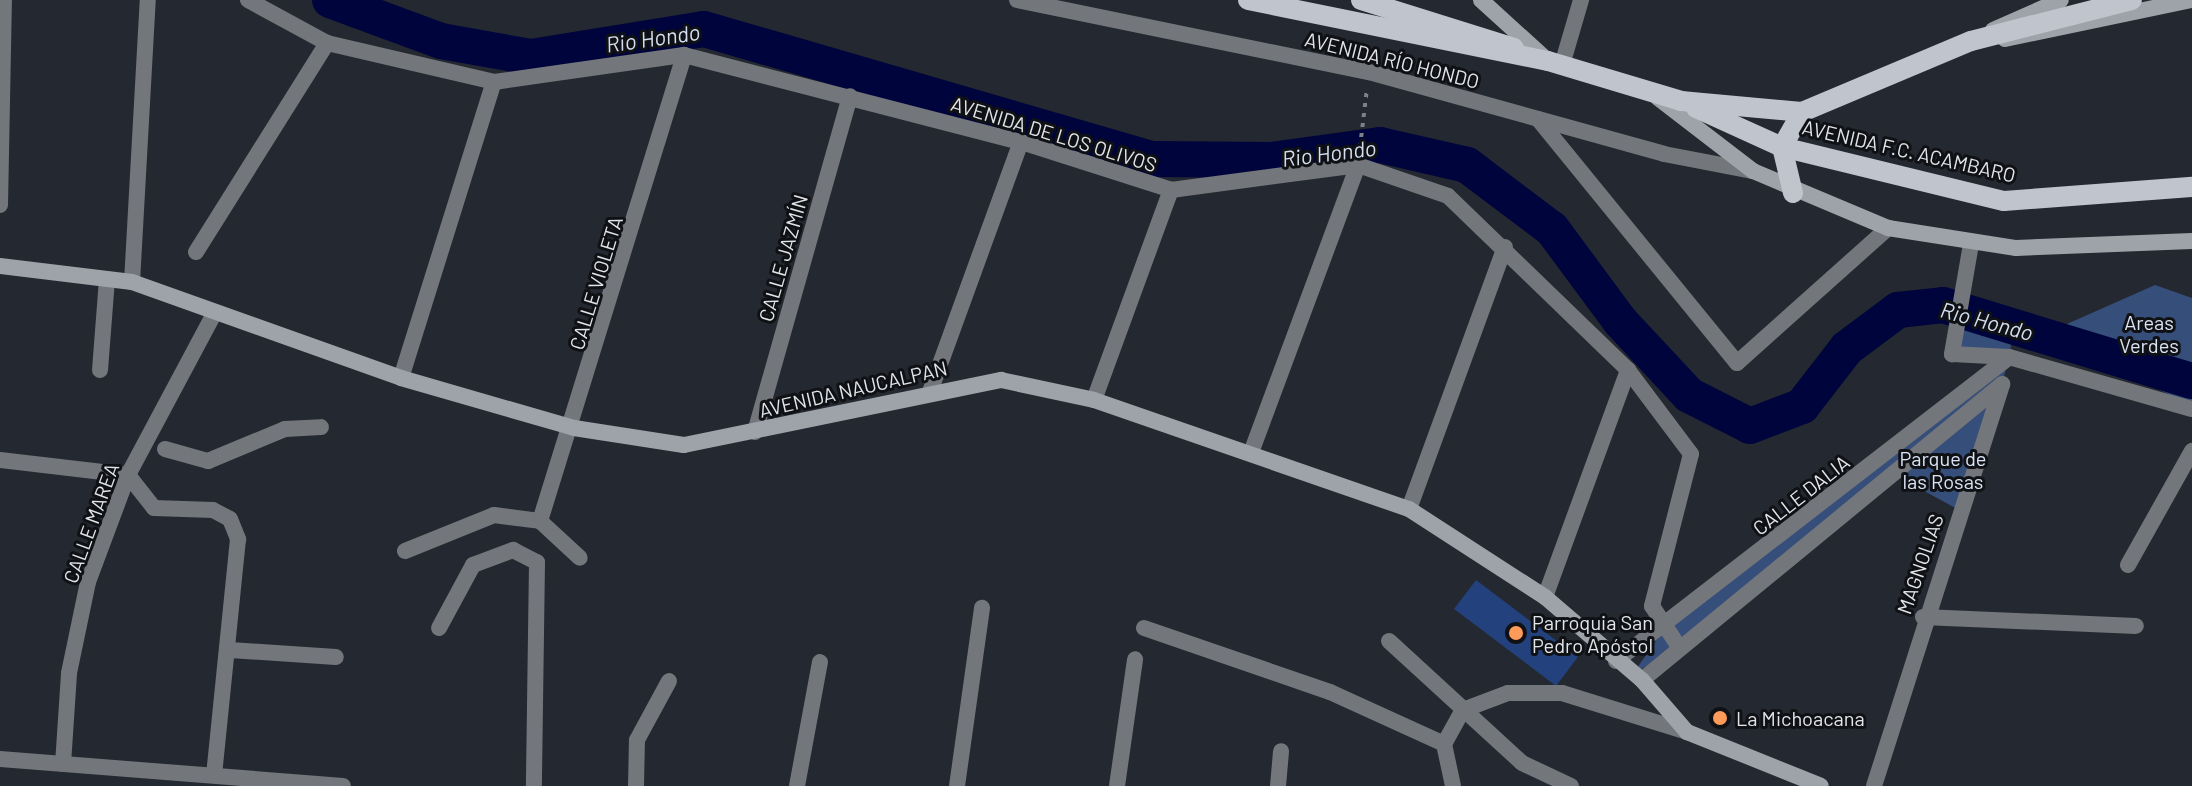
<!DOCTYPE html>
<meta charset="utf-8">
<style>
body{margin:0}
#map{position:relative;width:2192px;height:786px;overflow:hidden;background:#242830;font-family:Barlow,sans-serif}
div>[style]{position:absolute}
.green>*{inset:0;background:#364e7a}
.river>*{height:36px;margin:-18px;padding:0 18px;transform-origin:18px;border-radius:18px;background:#00043c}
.building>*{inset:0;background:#23417c}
.path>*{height:4px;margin-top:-2px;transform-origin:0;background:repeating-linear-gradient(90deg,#7e8288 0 4px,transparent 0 10px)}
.street>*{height:16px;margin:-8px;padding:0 8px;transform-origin:8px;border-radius:8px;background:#73767a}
.secondary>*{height:16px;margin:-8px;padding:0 8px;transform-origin:8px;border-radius:8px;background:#9ea2a9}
.primary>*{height:20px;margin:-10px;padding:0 10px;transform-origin:10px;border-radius:10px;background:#bfc4cd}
.dots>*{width:22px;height:22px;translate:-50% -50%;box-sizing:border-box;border:4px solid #0f1114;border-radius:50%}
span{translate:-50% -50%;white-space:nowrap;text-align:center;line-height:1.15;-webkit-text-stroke:6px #0f1114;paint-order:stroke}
.street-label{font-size:20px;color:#e2e5ea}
.park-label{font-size:20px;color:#dae4f6}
.poi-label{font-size:20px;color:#e2e5ea}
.left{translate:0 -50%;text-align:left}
.water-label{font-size:22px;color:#d4def0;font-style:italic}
</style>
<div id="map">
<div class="green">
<div style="clip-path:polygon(2155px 285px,2192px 298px,2192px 405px,2042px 335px)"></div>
<div style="clip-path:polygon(1959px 312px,2014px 327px,2009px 357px,2002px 384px,1959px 510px,1893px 474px,1686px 641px,1632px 675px,1665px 628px,2008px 358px,1952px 354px)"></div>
</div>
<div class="river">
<div style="left:330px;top:0;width:118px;rotate:20.3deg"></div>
<div style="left:441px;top:41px;width:91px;rotate:10.1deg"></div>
<div style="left:531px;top:57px;width:175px;rotate:-9.2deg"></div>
<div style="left:704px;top:29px;width:466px;rotate:16.2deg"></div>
<div style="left:1152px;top:159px;width:120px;rotate:0.5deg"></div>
<div style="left:1272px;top:160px;width:109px;rotate:-7.9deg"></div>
<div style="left:1380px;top:145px;width:89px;rotate:12.9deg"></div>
<div style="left:1467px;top:165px;width:106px;rotate:37deg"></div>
<div style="left:1552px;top:229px;width:114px;rotate:53.5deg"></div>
<div style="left:1620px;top:321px;width:101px;rotate:47deg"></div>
<div style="left:1689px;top:395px;width:68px;rotate:26.9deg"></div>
<div style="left:1750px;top:426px;width:56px;rotate:-21deg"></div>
<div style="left:1802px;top:406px;width:73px;rotate:-52.2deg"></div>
<div style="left:1847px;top:348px;width:64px;rotate:-36.7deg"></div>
<div style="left:1898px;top:310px;width:45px;rotate:-6.3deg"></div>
<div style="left:1943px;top:305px;width:260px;rotate:17deg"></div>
</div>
<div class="building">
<div style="clip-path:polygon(1476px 580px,1578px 657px,1556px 686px,1454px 609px)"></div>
</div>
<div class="path">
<div style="left:1360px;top:147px;width:59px;rotate:-83.2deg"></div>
</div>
<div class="street">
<div style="left:248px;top:0;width:90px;rotate:28.6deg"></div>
<div style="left:327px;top:43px;width:171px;rotate:13.1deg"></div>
<div style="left:494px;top:82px;width:192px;rotate:-8.1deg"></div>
<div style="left:684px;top:55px;width:348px;rotate:14.5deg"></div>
<div style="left:1021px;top:142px;width:157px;rotate:17.7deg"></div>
<div style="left:1171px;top:190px;width:189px;rotate:-7.6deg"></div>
<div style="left:1358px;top:165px;width:95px;rotate:19deg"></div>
<div style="left:1448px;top:196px;width:250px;rotate:44deg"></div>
<div style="left:1628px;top:370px;width:105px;rotate:53.1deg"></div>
<div style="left:1691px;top:454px;width:157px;rotate:104.4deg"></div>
<div style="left:1652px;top:606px;width:49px;rotate:56.6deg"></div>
<div style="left:1017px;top:0;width:359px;rotate:11.6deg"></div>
<div style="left:1369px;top:72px;width:306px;rotate:15.5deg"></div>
<div style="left:1664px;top:154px;width:91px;rotate:10.8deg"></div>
<div style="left:1562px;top:65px;width:68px;rotate:-73.7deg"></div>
<div style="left:1538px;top:119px;width:315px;rotate:50.8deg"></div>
<div style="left:1737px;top:363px;width:203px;rotate:-41.8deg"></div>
<div style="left:0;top:205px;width:205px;rotate:-88.9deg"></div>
<div style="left:1971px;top:244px;width:112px;rotate:99.8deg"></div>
<div style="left:1952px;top:354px;width:57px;rotate:3deg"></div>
<div style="left:2009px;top:357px;width:190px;rotate:15.9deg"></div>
<div style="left:196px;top:252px;width:247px;rotate:-57.9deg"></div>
<div style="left:132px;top:282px;width:282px;rotate:-86.8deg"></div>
<div style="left:100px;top:370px;width:91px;rotate:-85.6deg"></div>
<div style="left:401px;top:378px;width:310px;rotate:-72.6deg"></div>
<div style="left:931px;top:389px;width:263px;rotate:-70deg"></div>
<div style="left:1094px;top:400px;width:224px;rotate:-69.9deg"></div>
<div style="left:755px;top:432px;width:349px;rotate:-74.2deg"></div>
<div style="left:165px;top:449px;width:45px;rotate:15.6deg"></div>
<div style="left:208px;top:461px;width:83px;rotate:-22.6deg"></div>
<div style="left:285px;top:429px;width:36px;rotate:-3deg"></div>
<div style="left:1252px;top:450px;width:304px;rotate:-69.6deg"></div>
<div style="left:0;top:460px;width:129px;rotate:6.7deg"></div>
<div style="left:128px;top:475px;width:42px;rotate:51.8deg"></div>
<div style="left:154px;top:508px;width:59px;rotate:1.9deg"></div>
<div style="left:213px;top:510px;width:19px;rotate:28deg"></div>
<div style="left:230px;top:519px;width:22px;rotate:68deg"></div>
<div style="left:238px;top:539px;width:237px;rotate:95.8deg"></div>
<div style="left:1409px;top:509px;width:279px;rotate:-69.9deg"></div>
<div style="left:540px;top:521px;width:488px;rotate:-72.8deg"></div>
<div style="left:405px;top:551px;width:96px;rotate:-22deg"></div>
<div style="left:494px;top:515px;width:46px;rotate:7.4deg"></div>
<div style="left:540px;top:521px;width:54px;rotate:42.8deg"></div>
<div style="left:2128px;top:565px;width:131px;rotate:-60.7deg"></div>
<div style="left:1545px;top:597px;width:242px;rotate:-69.9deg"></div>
<div style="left:1923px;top:617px;width:213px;rotate:2.4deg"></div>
<div style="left:439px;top:628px;width:72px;rotate:-61.6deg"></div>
<div style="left:473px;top:565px;width:43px;rotate:-20.6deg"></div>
<div style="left:513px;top:550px;width:27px;rotate:27deg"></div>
<div style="left:537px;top:562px;width:224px;rotate:90.8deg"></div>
<div style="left:1144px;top:628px;width:197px;rotate:19deg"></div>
<div style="left:1330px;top:692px;width:125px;rotate:24.5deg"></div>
<div style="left:1389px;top:641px;width:180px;rotate:42.5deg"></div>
<div style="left:1522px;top:763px;width:54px;rotate:25.1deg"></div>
<div style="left:230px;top:650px;width:106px;rotate:3.8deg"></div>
<div style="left:1616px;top:661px;width:497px;rotate:-37.7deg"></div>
<div style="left:1642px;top:680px;width:466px;rotate:-39.4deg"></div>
<div style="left:0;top:759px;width:344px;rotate:4.5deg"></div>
<div style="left:63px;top:764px;width:91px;rotate:-86.2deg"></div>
<div style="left:69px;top:673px;width:93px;rotate:-78.2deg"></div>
<div style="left:88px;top:582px;width:114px;rotate:-69.5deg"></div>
<div style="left:128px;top:475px;width:183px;rotate:-61.9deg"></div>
<div style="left:636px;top:786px;width:46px;rotate:-88.8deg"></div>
<div style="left:637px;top:740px;width:67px;rotate:-61.5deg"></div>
<div style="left:797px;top:786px;width:126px;rotate:-79.5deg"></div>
<div style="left:957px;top:786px;width:180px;rotate:-82deg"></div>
<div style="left:1117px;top:786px;width:128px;rotate:-81.9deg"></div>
<div style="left:1278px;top:786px;width:35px;rotate:-85deg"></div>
<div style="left:1453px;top:786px;width:43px;rotate:-102.1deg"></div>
<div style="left:1444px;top:744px;width:39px;rotate:-61deg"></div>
<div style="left:1463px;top:710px;width:48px;rotate:-20.7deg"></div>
<div style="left:1508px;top:693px;width:54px"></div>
<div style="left:1562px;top:693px;width:131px;rotate:17.3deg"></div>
<div style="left:1874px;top:786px;width:422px;rotate:-72.3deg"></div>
</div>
<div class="secondary">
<div style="left:1481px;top:0;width:91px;rotate:42.3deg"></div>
<div style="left:1993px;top:30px;width:74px;rotate:-23.8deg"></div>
<div style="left:2005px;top:39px;width:191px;rotate:-11.8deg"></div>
<div style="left:1658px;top:98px;width:120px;rotate:37.5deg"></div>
<div style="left:1753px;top:171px;width:147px;rotate:22.9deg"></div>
<div style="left:1888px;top:228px;width:130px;rotate:8.9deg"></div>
<div style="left:2016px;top:248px;width:176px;rotate:-2.3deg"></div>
<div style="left:0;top:266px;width:133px;rotate:6.9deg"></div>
<div style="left:132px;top:282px;width:286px;rotate:19.6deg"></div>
<div style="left:401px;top:378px;width:180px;rotate:16.1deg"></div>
<div style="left:574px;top:428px;width:111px;rotate:8.8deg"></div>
<div style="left:684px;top:445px;width:324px;rotate:-11.6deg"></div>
<div style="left:1001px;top:380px;width:95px;rotate:12.1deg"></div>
<div style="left:1094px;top:400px;width:333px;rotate:19.1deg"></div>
<div style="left:1409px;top:509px;width:162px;rotate:32.9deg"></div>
<div style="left:1545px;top:597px;width:128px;rotate:40.6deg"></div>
<div style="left:1642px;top:680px;width:69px;rotate:49.1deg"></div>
<div style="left:1687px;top:732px;width:144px;rotate:21.9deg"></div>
</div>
<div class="primary">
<div style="left:1248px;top:0;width:306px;rotate:11.5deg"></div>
<div style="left:1548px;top:61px;width:139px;rotate:16.7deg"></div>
<div style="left:1681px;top:101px;width:121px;rotate:5.2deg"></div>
<div style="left:1802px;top:112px;width:183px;rotate:-22.8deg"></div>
<div style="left:1971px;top:41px;width:166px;rotate:-14.3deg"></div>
<div style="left:1361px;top:0;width:160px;rotate:17.4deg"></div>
<div style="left:1696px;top:108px;width:94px;rotate:24.4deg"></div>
<div style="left:1782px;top:147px;width:228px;rotate:13.7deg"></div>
<div style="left:2004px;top:201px;width:189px;rotate:-4.3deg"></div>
<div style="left:1793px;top:193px;width:47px;rotate:-103.4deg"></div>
<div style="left:1782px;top:147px;width:40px;rotate:-60.3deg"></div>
</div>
<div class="dots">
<div style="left:1516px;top:633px;background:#ff9b5a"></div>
<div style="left:1720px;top:718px;background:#ff9b5a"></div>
</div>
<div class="street-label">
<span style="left:1392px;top:60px;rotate:14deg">AVENIDA RÍO HONDO</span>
<span style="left:1054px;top:134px;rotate:17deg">AVENIDA DE LOS OLIVOS</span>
<span style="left:1909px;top:151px;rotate:13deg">AVENIDA F.C. ACAMBARO</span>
<span style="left:783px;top:258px;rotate:-74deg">CALLE JAZMÍN</span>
<span style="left:596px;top:283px;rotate:-73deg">CALLE VIOLETA</span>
<span style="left:853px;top:389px;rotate:-13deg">AVENIDA NAUCALPAN</span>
<span style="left:1801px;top:495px;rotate:-38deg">CALLE DALIA</span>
<span style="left:91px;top:523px;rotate:-70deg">CALLE MAREA</span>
<span style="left:1920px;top:564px;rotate:-71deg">MAGNOLIAS</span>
</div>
<div class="park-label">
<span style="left:2149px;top:334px">Areas<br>Verdes</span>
<span style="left:1943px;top:470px">Parque de<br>las Rosas</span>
</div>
<div class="poi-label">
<span class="left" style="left:1532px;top:634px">Parroquia San<br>Pedro Apóstol</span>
<span class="left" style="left:1736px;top:718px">La Michoacana</span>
</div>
<div class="water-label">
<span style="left:653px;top:38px;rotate:-8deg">Rio Hondo</span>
<span style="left:1329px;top:153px;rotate:-7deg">Rio Hondo</span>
<span style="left:1987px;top:321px;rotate:15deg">Rio Hondo</span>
</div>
</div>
